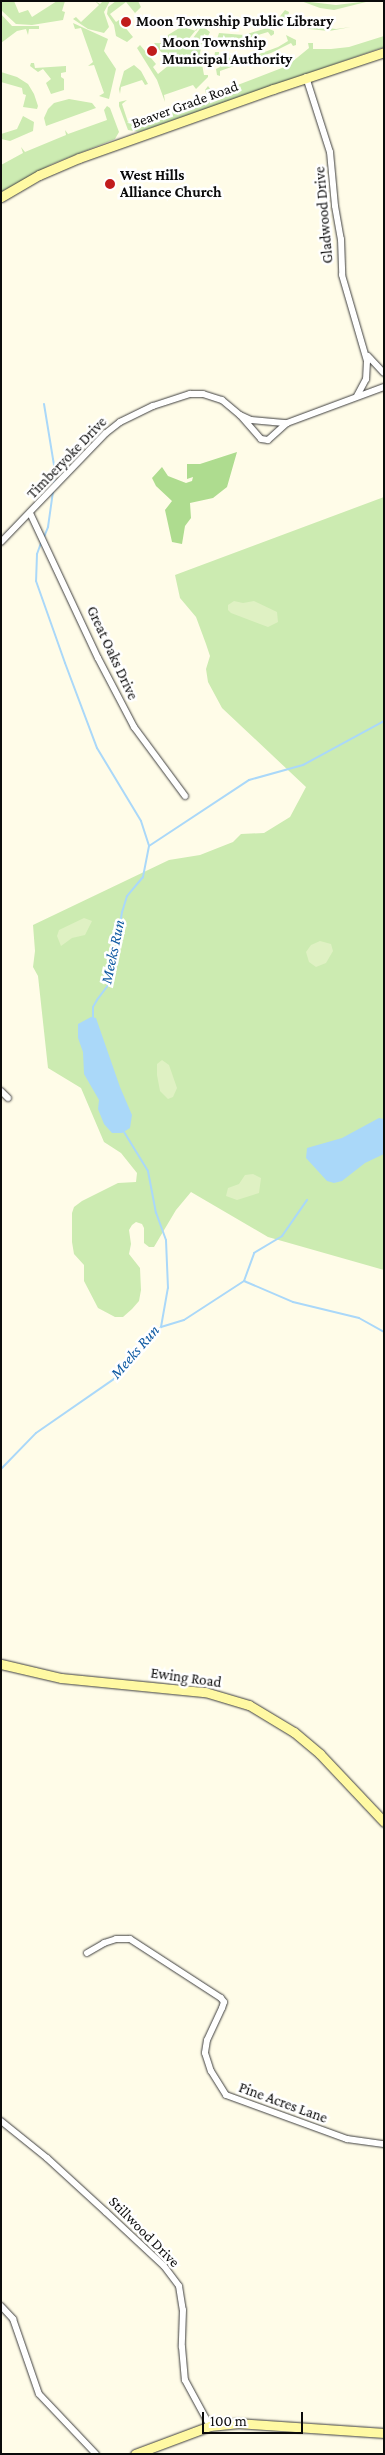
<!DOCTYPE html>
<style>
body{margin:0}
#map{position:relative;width:385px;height:2455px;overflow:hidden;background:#fffce8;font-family:"Crimson Pro",serif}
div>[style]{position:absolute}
.green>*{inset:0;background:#ccebb1}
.forest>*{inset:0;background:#aedc8f}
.pitch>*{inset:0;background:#dff1c3}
.water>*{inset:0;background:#aad8f9}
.stream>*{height:2px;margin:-1px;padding:0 1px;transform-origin:1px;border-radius:1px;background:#aad8f9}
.roads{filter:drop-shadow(0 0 1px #3e3e3e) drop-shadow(0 0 1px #3e3e3e)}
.street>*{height:6px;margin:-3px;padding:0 3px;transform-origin:3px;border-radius:3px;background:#fff}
.secondary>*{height:9px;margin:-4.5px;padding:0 4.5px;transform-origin:4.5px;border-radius:4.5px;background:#fff9a3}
.dots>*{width:14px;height:14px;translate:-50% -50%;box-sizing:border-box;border:2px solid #fff;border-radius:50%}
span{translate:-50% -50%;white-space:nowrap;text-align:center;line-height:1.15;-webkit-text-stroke:5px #fff;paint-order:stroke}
.poi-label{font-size:15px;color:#0b0b0b;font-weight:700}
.left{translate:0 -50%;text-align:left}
.street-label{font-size:15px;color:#0b0b0b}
.water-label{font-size:16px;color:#0f5aa2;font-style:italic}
.frame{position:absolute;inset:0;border:2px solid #0b0b0b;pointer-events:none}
.scale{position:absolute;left:202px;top:2412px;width:101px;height:22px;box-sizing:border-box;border:2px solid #0b0b0b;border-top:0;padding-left:6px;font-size:15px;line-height:18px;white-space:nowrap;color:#0b0b0b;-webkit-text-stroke:4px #fff;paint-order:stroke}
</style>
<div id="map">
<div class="green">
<div style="clip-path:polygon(1px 1px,14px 1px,19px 13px,28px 10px,32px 17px,57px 1px,65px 1px,62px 11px,65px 12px,63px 20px,32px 25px,16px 24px,1px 10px)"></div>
<div style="clip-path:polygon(95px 1px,100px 4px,103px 1px,110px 1px,104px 12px,109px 27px,104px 33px,88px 29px,73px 19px,76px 17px,81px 22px,99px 5px)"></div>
<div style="clip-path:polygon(116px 1px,138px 1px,141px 7px,135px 13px,126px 2px,110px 14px,116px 22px,119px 20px,133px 37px,127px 42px,116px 36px,114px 25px,107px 14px,108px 7px)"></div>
<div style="clip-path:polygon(301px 1px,336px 5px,370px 1px,334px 10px,320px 8px)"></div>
<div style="clip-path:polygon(285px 10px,289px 12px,288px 16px,320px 27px,336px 29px,351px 27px,329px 31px,309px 29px,283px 20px,278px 23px,277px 20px)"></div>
<div style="clip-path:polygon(1px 14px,12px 26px,39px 26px,39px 29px,29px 29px,28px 35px,26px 29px,17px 31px,1px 43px)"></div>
<div style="clip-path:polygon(181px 21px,183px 27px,196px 31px,200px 25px,187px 41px,165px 43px,168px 35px,181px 27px)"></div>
<div style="clip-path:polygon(73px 23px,108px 39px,104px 51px,116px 69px,109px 99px,99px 96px,104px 93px,94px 65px,88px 66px,93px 62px,81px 28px,75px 29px)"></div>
<div style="clip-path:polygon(202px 26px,210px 32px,208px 36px,204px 34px,200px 53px,204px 75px,208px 75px,208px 77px,196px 89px,193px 85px,164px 95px,165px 102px,157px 80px,137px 48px,140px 45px,156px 64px,153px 67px,158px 74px,174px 61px,169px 54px,165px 57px,154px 43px,185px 44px,193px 38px)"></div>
<div style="clip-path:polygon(267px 28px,274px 31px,274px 34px,271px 36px,268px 32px,245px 39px,221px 38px,219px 43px,216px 42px,219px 33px,244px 35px)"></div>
<div style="clip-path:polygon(286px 35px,296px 40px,296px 45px,293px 46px,291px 43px,271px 53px,220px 71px,220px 76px,217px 75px,216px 69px,220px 67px,219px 60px,214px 58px,215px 52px,219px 52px,219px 57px,246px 59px,278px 47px,288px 41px)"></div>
<div style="clip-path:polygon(384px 36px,384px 47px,139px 132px,128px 130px,119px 106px,119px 102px,127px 100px,122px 104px,128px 122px,133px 121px,135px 125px,208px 99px,205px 90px,208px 86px,214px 94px,287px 66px,309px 48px,308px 43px,313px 43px,313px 49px,331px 49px,349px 47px)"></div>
<div style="clip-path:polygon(31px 63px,34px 63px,35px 68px,66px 66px,66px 72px,61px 73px,61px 77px,64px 79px,64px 90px,51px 94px,46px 83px,51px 79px,43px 69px,38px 72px,30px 66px)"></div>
<div style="clip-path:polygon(134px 65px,141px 71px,148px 84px,145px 85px,142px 80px,121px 87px,120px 94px,119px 89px,124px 71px)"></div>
<div style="clip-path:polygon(1px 72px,17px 77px,28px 84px,34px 94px,38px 106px,37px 109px,23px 107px,26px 95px,23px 94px,22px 88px,1px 82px)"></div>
<div style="clip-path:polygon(69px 99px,92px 103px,96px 108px,46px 126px,44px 118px,48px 109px,54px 103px)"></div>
<div style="clip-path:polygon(107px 106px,110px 108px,119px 132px,115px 139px,52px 164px,1px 192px,1px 165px,23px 153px,21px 147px,25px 152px,66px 135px,65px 130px,68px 134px,107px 120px,104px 110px)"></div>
<div style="clip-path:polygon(23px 116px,34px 122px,33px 131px,10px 141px,1px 139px,1px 134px,17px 129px)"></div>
<div style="clip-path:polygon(384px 497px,384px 1270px,268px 1237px,191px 1192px,176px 1210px,154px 1247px,149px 1247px,144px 1243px,144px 1228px,142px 1224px,136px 1222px,132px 1225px,129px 1230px,131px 1244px,129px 1254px,140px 1268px,141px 1290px,139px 1301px,132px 1309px,123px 1317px,115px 1317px,98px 1308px,84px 1281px,84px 1265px,74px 1254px,72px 1242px,72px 1213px,74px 1207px,82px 1201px,118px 1183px,136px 1182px,137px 1173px,121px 1153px,104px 1142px,81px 1088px,48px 1068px,38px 976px,33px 967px,35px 951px,33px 925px,169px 860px,200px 855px,233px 842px,241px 834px,264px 833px,290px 817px,306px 787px,222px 708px,208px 682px,206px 669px,210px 656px,206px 644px,196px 617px,180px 598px,175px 575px)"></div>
</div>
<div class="forest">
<div style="clip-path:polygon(237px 452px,227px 487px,213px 498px,190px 503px,191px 518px,185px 526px,182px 544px,172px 542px,165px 510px,172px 501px,156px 486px,152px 478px,162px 467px,168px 476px,186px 483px,192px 481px,193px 477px,187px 479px,187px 464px,200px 464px)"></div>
</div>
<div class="pitch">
<div style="clip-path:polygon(234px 601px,243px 603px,254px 601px,277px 612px,278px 622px,268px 627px,231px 613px,228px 610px,228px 605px)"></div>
<div style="clip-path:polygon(84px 918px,92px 921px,85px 935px,72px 938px,61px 946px,57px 936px,59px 930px)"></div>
<div style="clip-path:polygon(320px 941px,331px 944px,333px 951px,326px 963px,316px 967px,309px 962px,306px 952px,311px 945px)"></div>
<div style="clip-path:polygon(162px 1060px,169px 1065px,177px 1088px,173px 1097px,168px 1099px,160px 1091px,157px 1075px,157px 1064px)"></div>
<div style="clip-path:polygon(253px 1174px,261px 1178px,259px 1193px,237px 1200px,226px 1196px,228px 1188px,239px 1184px,245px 1175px)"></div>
</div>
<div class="water">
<div style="clip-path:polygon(91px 1017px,96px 1018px,120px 1087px,132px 1115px,130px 1128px,122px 1133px,112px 1133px,104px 1124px,98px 1109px,99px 1100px,84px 1074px,83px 1052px,78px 1038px,78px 1024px)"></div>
<div style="clip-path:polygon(379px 1118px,384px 1119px,384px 1154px,365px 1163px,342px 1181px,334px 1183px,327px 1181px,306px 1158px,307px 1148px,342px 1138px)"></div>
</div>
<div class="stream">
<div style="left:44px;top:404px;width:68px;rotate:80.7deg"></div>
<div style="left:55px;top:471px;width:12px;rotate:95deg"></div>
<div style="left:44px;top:537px;width:11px;rotate:-68deg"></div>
<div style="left:48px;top:527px;width:37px;rotate:-82deg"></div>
<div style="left:41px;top:543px;width:12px;rotate:110deg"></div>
<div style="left:37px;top:554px;width:27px;rotate:92deg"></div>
<div style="left:36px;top:581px;width:87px;rotate:70.5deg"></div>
<div style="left:65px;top:663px;width:91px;rotate:69.4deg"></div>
<div style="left:97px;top:748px;width:85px;rotate:58.9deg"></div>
<div style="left:141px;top:821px;width:26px;rotate:72deg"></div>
<div style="left:149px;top:846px;width:32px;rotate:101deg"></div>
<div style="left:143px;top:877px;width:25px;rotate:130deg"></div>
<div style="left:127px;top:896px;width:17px;rotate:107deg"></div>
<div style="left:122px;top:912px;width:58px;rotate:99deg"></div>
<div style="left:113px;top:969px;width:9px;rotate:122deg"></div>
<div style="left:108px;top:977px;width:7px;rotate:82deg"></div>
<div style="left:109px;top:984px;width:20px;rotate:127deg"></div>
<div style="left:97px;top:1000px;width:8px;rotate:120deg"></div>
<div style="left:93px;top:1007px;width:12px;rotate:90deg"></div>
<div style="left:149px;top:846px;width:120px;rotate:-33.4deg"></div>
<div style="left:249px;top:780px;width:56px;rotate:-15.5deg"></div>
<div style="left:303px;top:765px;width:92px;rotate:-28.5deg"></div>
<div style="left:244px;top:1281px;width:53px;rotate:23.2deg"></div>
<div style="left:293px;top:1302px;width:68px;rotate:13.6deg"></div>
<div style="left:359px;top:1318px;width:29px;rotate:29deg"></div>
<div style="left:161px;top:1327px;width:24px;rotate:-17deg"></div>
<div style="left:184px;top:1320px;width:72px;rotate:-33deg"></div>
<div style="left:244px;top:1281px;width:30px;rotate:-70deg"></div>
<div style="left:254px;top:1253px;width:33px;rotate:-31deg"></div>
<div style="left:282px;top:1236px;width:44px;rotate:-55.2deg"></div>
<div style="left:1px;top:1469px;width:50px;rotate:-45.8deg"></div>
<div style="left:36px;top:1433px;width:95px;rotate:-34.7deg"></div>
<div style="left:114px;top:1379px;width:70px;rotate:-47.9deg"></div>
<div style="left:161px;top:1327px;width:40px;rotate:-80deg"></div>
<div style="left:168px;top:1288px;width:48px;rotate:-92.4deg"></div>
<div style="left:166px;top:1240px;width:29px;rotate:-110deg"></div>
<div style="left:156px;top:1213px;width:43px;rotate:-100.8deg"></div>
<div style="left:148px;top:1171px;width:46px;rotate:-121.6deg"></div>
</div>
<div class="roads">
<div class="street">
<div style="left:306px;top:77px;width:79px;rotate:72.3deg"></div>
<div style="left:330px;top:152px;width:54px;rotate:84.7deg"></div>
<div style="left:335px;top:206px;width:34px;rotate:80deg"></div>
<div style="left:341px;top:239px;width:36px;rotate:88deg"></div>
<div style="left:342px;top:275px;width:90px;rotate:73.8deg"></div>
<div style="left:367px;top:361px;width:18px;rotate:93deg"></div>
<div style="left:366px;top:379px;width:19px;rotate:118deg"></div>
<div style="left:368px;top:356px;width:23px;rotate:47deg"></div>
<div style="left:241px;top:416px;width:30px;rotate:49deg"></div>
<div style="left:261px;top:439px;width:7px;rotate:8deg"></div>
<div style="left:268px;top:440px;width:25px;rotate:-42deg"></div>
<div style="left:30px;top:513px;width:160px;rotate:64.9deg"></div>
<div style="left:98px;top:658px;width:78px;rotate:62.4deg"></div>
<div style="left:134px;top:727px;width:86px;rotate:53.5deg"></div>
<div style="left:1px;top:542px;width:151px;rotate:-46.1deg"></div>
<div style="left:106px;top:433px;width:18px;rotate:-38deg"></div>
<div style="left:120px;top:422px;width:37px;rotate:-26deg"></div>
<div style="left:153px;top:406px;width:39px;rotate:-18deg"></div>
<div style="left:190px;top:394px;width:13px"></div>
<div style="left:203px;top:394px;width:20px;rotate:18deg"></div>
<div style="left:222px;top:400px;width:23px;rotate:40deg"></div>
<div style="left:240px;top:415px;width:12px;rotate:24deg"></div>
<div style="left:251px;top:420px;width:36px;rotate:5deg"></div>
<div style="left:287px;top:423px;width:103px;rotate:-20.4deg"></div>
<div style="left:1px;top:1091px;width:10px;rotate:45deg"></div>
<div style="left:87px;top:1953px;width:20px;rotate:-30deg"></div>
<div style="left:104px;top:1943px;width:13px;rotate:-18deg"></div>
<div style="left:116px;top:1939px;width:14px"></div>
<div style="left:130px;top:1939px;width:108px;rotate:33deg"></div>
<div style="left:221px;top:1998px;width:5px;rotate:53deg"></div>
<div style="left:224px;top:2002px;width:6px;rotate:108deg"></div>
<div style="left:222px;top:2008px;width:35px;rotate:115deg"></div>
<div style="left:207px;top:2040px;width:13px;rotate:99deg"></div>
<div style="left:205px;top:2053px;width:19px;rotate:72deg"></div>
<div style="left:211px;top:2071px;width:28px;rotate:58deg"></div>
<div style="left:226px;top:2095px;width:129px;rotate:20deg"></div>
<div style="left:347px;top:2139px;width:37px;rotate:8deg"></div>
<div style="left:1px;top:2121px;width:59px;rotate:38.8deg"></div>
<div style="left:47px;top:2158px;width:80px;rotate:42.5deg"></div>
<div style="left:106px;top:2212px;width:79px;rotate:43deg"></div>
<div style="left:164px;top:2266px;width:25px;rotate:53deg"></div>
<div style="left:179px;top:2286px;width:24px;rotate:81deg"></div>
<div style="left:183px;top:2310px;width:37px;rotate:92deg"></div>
<div style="left:182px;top:2347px;width:33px;rotate:85deg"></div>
<div style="left:185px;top:2380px;width:52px;rotate:61.5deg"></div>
<div style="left:1px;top:2306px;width:18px;rotate:47deg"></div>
<div style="left:13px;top:2319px;width:79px;rotate:70.9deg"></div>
<div style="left:39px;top:2394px;width:83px;rotate:46.5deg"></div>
</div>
<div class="secondary">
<div style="left:1px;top:197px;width:44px;rotate:-30.1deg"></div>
<div style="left:39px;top:175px;width:43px;rotate:-23deg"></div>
<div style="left:79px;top:158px;width:206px;rotate:-19.6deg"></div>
<div style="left:273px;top:89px;width:117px;rotate:-18.4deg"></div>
<div style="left:1px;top:1664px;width:62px;rotate:13.1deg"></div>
<div style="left:61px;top:1678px;width:145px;rotate:5.6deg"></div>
<div style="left:205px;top:1692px;width:46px;rotate:16.5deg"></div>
<div style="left:249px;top:1705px;width:52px;rotate:31deg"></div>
<div style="left:294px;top:1732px;width:34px;rotate:40deg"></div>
<div style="left:320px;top:1754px;width:93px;rotate:46.7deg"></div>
<div style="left:135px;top:2454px;width:80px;rotate:-20.5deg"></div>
<div style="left:210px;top:2426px;width:27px;rotate:-6deg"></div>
<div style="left:237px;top:2423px;width:147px;rotate:3.9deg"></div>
</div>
</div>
<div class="dots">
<div style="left:126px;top:22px;background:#c11c1c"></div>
<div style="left:152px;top:51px;background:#c11c1c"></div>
<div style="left:110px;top:184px;background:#c11c1c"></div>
</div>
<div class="poi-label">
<span class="left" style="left:136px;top:22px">Moon Township Public Library</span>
<span class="left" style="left:162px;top:51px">Moon Township<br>Municipal Authority</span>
<span class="left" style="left:120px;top:184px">West Hills<br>Alliance Church</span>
</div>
<div class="street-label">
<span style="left:185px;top:105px;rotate:-20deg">Beaver Grade Road</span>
<span style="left:324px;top:215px;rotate:-95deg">Gladwood Drive</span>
<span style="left:67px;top:458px;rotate:-46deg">Timberyoke Drive</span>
<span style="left:112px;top:653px;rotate:65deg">Great Oaks Drive</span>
<span style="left:186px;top:1678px;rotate:8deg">Ewing Road</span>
<span style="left:283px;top:2103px;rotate:20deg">Pine Acres Lane</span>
<span style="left:144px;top:2232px;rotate:45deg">Stillwood Drive</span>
</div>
<div class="water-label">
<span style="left:113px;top:952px;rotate:-78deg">Meeks Run</span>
<span style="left:135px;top:1352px;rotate:-49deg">Meeks Run</span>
</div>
<div class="frame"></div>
<div class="scale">100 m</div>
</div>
